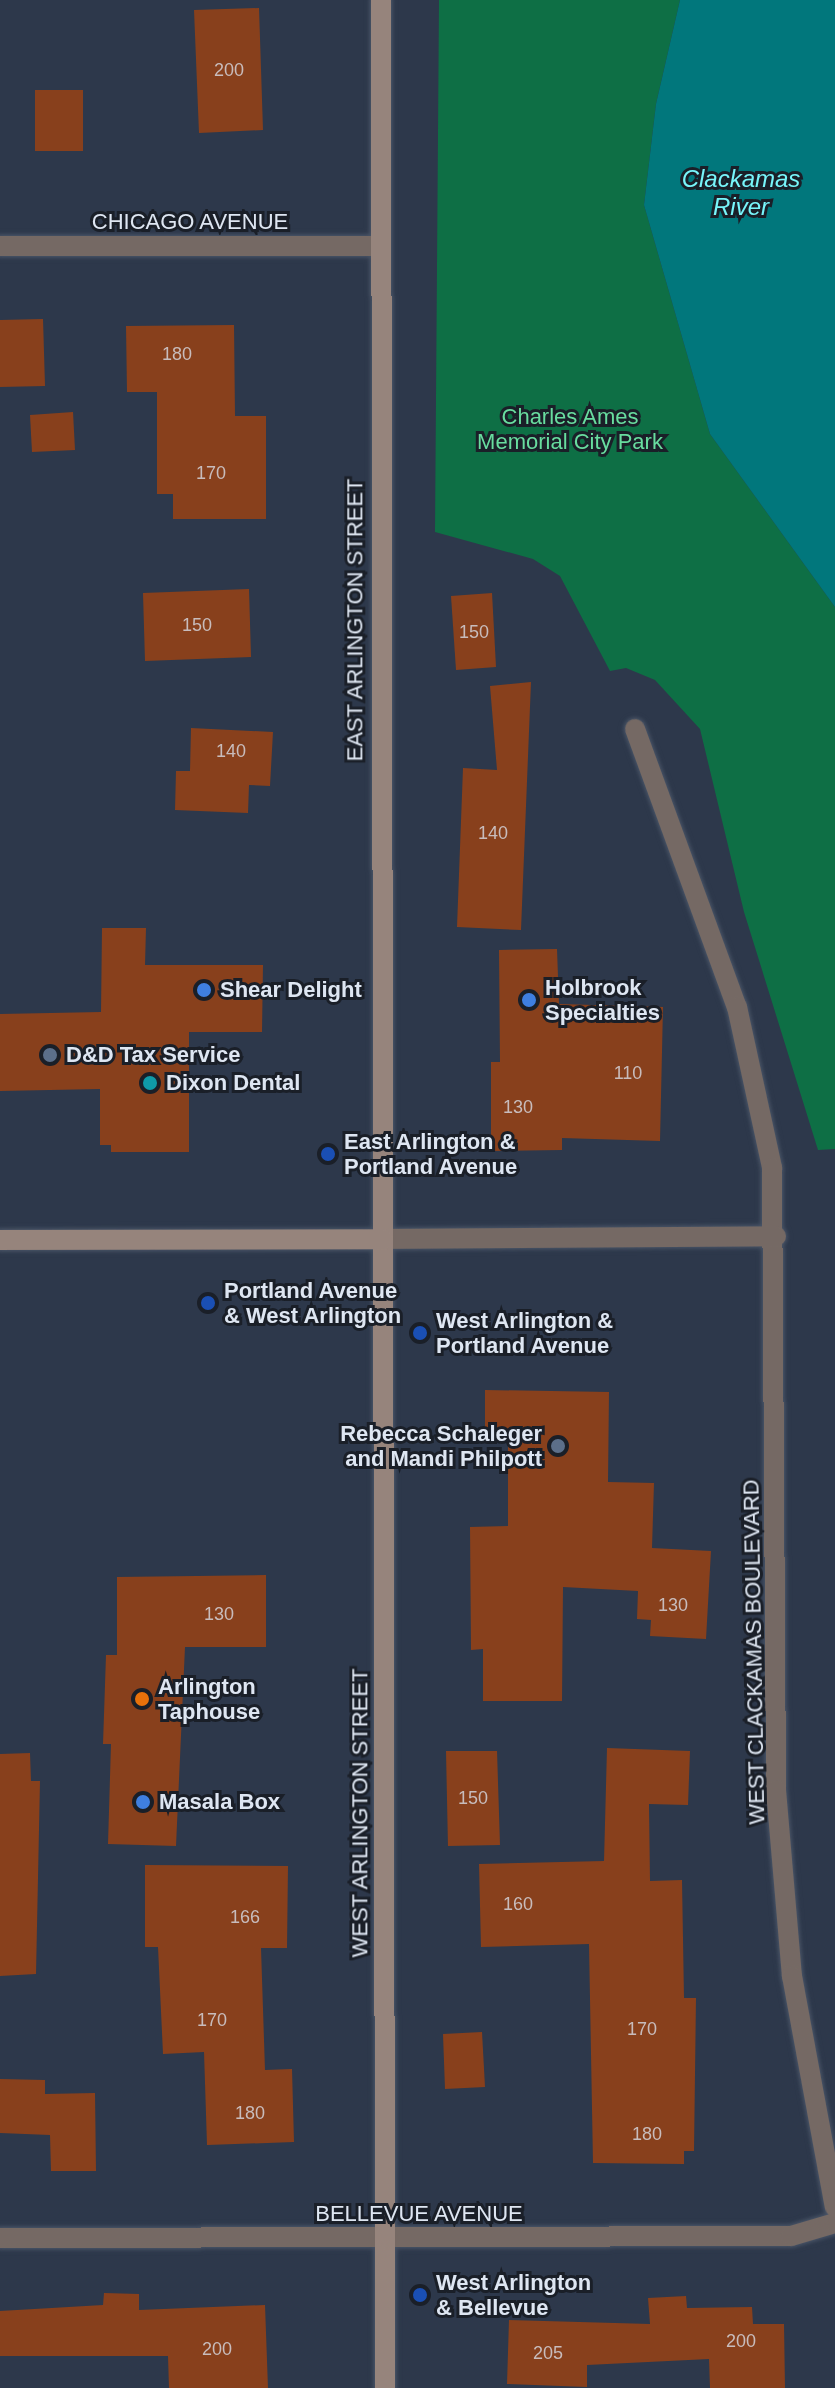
<!DOCTYPE html>
<style>
body{margin:0}
#map{position:relative;width:835px;height:2388px;overflow:hidden;background:#2d384b;font-family:Helvetica,sans-serif}
div>[style]{position:absolute}
.green>*{inset:0;background:#0e6f45}
.water>*{inset:0;background:#01777c}
.building>*{inset:0;background:#88401c}
.roads{filter:drop-shadow(0 0 2px #495466) drop-shadow(0 0 2px #495466)}
.street>*{height:20px;margin:-10px;padding:0 10px;transform-origin:10px;border-radius:10px;background:#756964}
.secondary>*{height:20px;margin:-10px;padding:0 10px;transform-origin:10px;border-radius:10px;background:#96847c}
.dots>*{width:22px;height:22px;translate:-50% -50%;box-sizing:border-box;border:4px solid #1a1f28;border-radius:50%}
span{translate:-50% -50%;white-space:nowrap;text-align:center;line-height:1.15;-webkit-text-stroke:6px #1a1f28;paint-order:stroke}
.number-label{font-size:18px;color:#c8bcbc}
.number-label span{-webkit-text-stroke-width:0}
.street-label{font-size:22px;color:#dee6f2}
.park-label{font-size:22px;color:#68dd9f}
.poi-label{font-size:22px;color:#dee6f2;font-weight:700}
.left{translate:0 -50%;text-align:left}
.right{translate:-100% -50%;text-align:right}
.water-label{font-size:24px;color:#77f5fa;font-style:italic}
</style>
<div id="map">
<div class="green">
<div style="clip-path:polygon(439px 0,680px 0,656px 104px,644px 205px,710px 434px,835px 607px,835px 1149px,818px 1150px,744px 912px,700px 729px,655px 680px,626px 668px,610px 671px,560px 576px,533px 559px,435px 532px)"></div>
</div>
<div class="water">
<div style="clip-path:polygon(680px 0,835px 0,835px 607px,710px 434px,644px 205px,656px 104px)"></div>
</div>
<div class="building">
<div style="clip-path:polygon(259px 8px,263px 130px,199px 133px,194px 10px)"></div>
<div style="clip-path:polygon(35px 90px,83px 90px,83px 151px,35px 151px)"></div>
<div style="clip-path:polygon(43px 319px,45px 386px,0 387px,0 320px)"></div>
<div style="clip-path:polygon(234px 325px,235px 416px,266px 416px,266px 519px,173px 519px,173px 494px,157px 494px,157px 392px,127px 392px,126px 326px)"></div>
<div style="clip-path:polygon(73px 412px,75px 450px,32px 452px,30px 415px)"></div>
<div style="clip-path:polygon(249px 589px,251px 657px,145px 661px,143px 593px)"></div>
<div style="clip-path:polygon(492px 593px,496px 667px,456px 670px,451px 596px)"></div>
<div style="clip-path:polygon(531px 682px,521px 930px,457px 927px,463px 768px,497px 770px,490px 686px)"></div>
<div style="clip-path:polygon(191px 728px,273px 732px,270px 786px,249px 785px,248px 813px,175px 810px,176px 771px,190px 771px)"></div>
<div style="clip-path:polygon(102px 928px,146px 928px,145px 965px,263px 965px,262px 1032px,189px 1032px,189px 1152px,111px 1152px,111px 1145px,100px 1145px,100px 1089px,0 1091px,0 1014px,101px 1012px)"></div>
<div style="clip-path:polygon(557px 949px,559px 1004px,663px 1007px,660px 1141px,562px 1138px,562px 1150px,491px 1151px,491px 1062px,500px 1062px,499px 950px)"></div>
<div style="clip-path:polygon(485px 1390px,609px 1392px,608px 1482px,654px 1483px,652px 1548px,711px 1551px,706px 1639px,650px 1636px,651px 1620px,637px 1619px,638px 1591px,563px 1587px,562px 1701px,483px 1701px,483px 1649px,471px 1650px,470px 1527px,508px 1526px,508px 1430px,485px 1430px)"></div>
<div style="clip-path:polygon(266px 1575px,266px 1647px,185px 1647px,176px 1846px,108px 1844px,111px 1744px,103px 1744px,106px 1655px,117px 1655px,117px 1577px)"></div>
<div style="clip-path:polygon(607px 1748px,690px 1751px,688px 1805px,649px 1804px,650px 1881px,682px 1880px,684px 1998px,696px 1998px,694px 2151px,684px 2151px,684px 2164px,593px 2163px,589px 1944px,481px 1947px,479px 1864px,604px 1861px)"></div>
<div style="clip-path:polygon(446px 1751px,497px 1751px,500px 1845px,448px 1846px)"></div>
<div style="clip-path:polygon(30px 1753px,31px 1781px,40px 1781px,36px 1974px,0 1976px,0 1754px)"></div>
<div style="clip-path:polygon(145px 1865px,288px 1866px,287px 1948px,261px 1948px,265px 2070px,292px 2069px,294px 2142px,207px 2145px,204px 2052px,163px 2054px,158px 1947px,145px 1947px)"></div>
<div style="clip-path:polygon(482px 2032px,485px 2087px,445px 2089px,443px 2034px)"></div>
<div style="clip-path:polygon(0 2079px,45px 2080px,45px 2094px,95px 2093px,96px 2171px,51px 2171px,50px 2135px,0 2133px)"></div>
<div style="clip-path:polygon(104px 2293px,139px 2294px,139px 2310px,265px 2305px,268px 2388px,169px 2388px,168px 2356px,0 2356px,0 2311px,103px 2305px)"></div>
<div style="clip-path:polygon(686px 2296px,687px 2308px,752px 2307px,753px 2324px,784px 2324px,785px 2388px,710px 2388px,709px 2359px,587px 2365px,587px 2387px,507px 2384px,509px 2320px,650px 2324px,648px 2298px)"></div>
</div>
<div class="roads">
<div class="street">
<div style="left:0;top:246px;width:380px"></div>
<div style="left:635px;top:729px;width:296px;rotate:69.9deg"></div>
<div style="left:737px;top:1007px;width:165px;rotate:77.7deg"></div>
<div style="left:772px;top:1168px;width:622px;rotate:89.63deg"></div>
<div style="left:776px;top:1790px;width:187px;rotate:85.1deg"></div>
<div style="left:792px;top:1976px;width:235px;rotate:79.5deg"></div>
<div style="left:383px;top:1239px;width:393px;rotate:-0.4deg"></div>
<div style="left:0;top:2238px;width:791px;rotate:-0.14deg"></div>
<div style="left:791px;top:2236px;width:46px;rotate:-16.5deg"></div>
</div>
<div class="secondary">
<div style="left:381px;top:0;width:2388px;rotate:89.9deg"></div>
<div style="left:0;top:1240px;width:383px;rotate:-0.1deg"></div>
</div>
</div>
<div class="dots">
<div style="left:204px;top:990px;background:#3f7fe0"></div>
<div style="left:529px;top:1000px;background:#3f7fe0"></div>
<div style="left:50px;top:1055px;background:#5c6f8a"></div>
<div style="left:150px;top:1083px;background:#0f9aa8"></div>
<div style="left:328px;top:1154px;background:#1a4fb4"></div>
<div style="left:208px;top:1303px;background:#1a4fb4"></div>
<div style="left:420px;top:1333px;background:#1a4fb4"></div>
<div style="left:558px;top:1446px;background:#5c6f8a"></div>
<div style="left:142px;top:1699px;background:#e8710a"></div>
<div style="left:143px;top:1802px;background:#3f7fe0"></div>
<div style="left:420px;top:2295px;background:#1a4fb4"></div>
</div>
<div class="number-label">
<span style="left:229px;top:70px">200</span>
<span style="left:177px;top:354px">180</span>
<span style="left:211px;top:473px">170</span>
<span style="left:197px;top:625px">150</span>
<span style="left:474px;top:632px">150</span>
<span style="left:231px;top:751px">140</span>
<span style="left:493px;top:833px">140</span>
<span style="left:628px;top:1073px">110</span>
<span style="left:518px;top:1107px">130</span>
<span style="left:673px;top:1605px">130</span>
<span style="left:219px;top:1614px">130</span>
<span style="left:473px;top:1798px">150</span>
<span style="left:518px;top:1904px">160</span>
<span style="left:245px;top:1917px">166</span>
<span style="left:212px;top:2020px">170</span>
<span style="left:642px;top:2029px">170</span>
<span style="left:250px;top:2113px">180</span>
<span style="left:647px;top:2134px">180</span>
<span style="left:741px;top:2341px">200</span>
<span style="left:217px;top:2349px">200</span>
<span style="left:548px;top:2353px">205</span>
</div>
<div class="street-label">
<span style="left:190px;top:222px">CHICAGO AVENUE</span>
<span style="left:355px;top:620px;rotate:-90deg">EAST ARLINGTON STREET</span>
<span style="left:754px;top:1652px;rotate:-91deg">WEST CLACKAMAS BOULEVARD</span>
<span style="left:360px;top:1813px;rotate:-90deg">WEST ARLINGTON STREET</span>
<span style="left:419px;top:2214px">BELLEVUE AVENUE</span>
</div>
<div class="park-label">
<span style="left:570px;top:429px">Charles Ames<br>Memorial City Park</span>
</div>
<div class="poi-label">
<span class="left" style="left:545px;top:1000px">Holbrook<br>Specialties</span>
<span class="left" style="left:220px;top:990px">Shear Delight</span>
<span class="left" style="left:66px;top:1055px">D&amp;D Tax Service</span>
<span class="left" style="left:166px;top:1083px">Dixon Dental</span>
<span class="left" style="left:344px;top:1154px">East Arlington &amp;<br>Portland Avenue</span>
<span class="left" style="left:224px;top:1303px">Portland Avenue<br>&amp; West Arlington</span>
<span class="left" style="left:436px;top:1333px">West Arlington &amp;<br>Portland Avenue</span>
<span class="right" style="left:542px;top:1446px">Rebecca Schaleger<br>and Mandi Philpott</span>
<span class="left" style="left:158px;top:1699px">Arlington<br>Taphouse</span>
<span class="left" style="left:159px;top:1802px">Masala Box</span>
<span class="left" style="left:436px;top:2295px">West Arlington<br>&amp; Bellevue</span>
</div>
<div class="water-label">
<span style="left:741px;top:193px">Clackamas<br>River</span>
</div>
</div>
